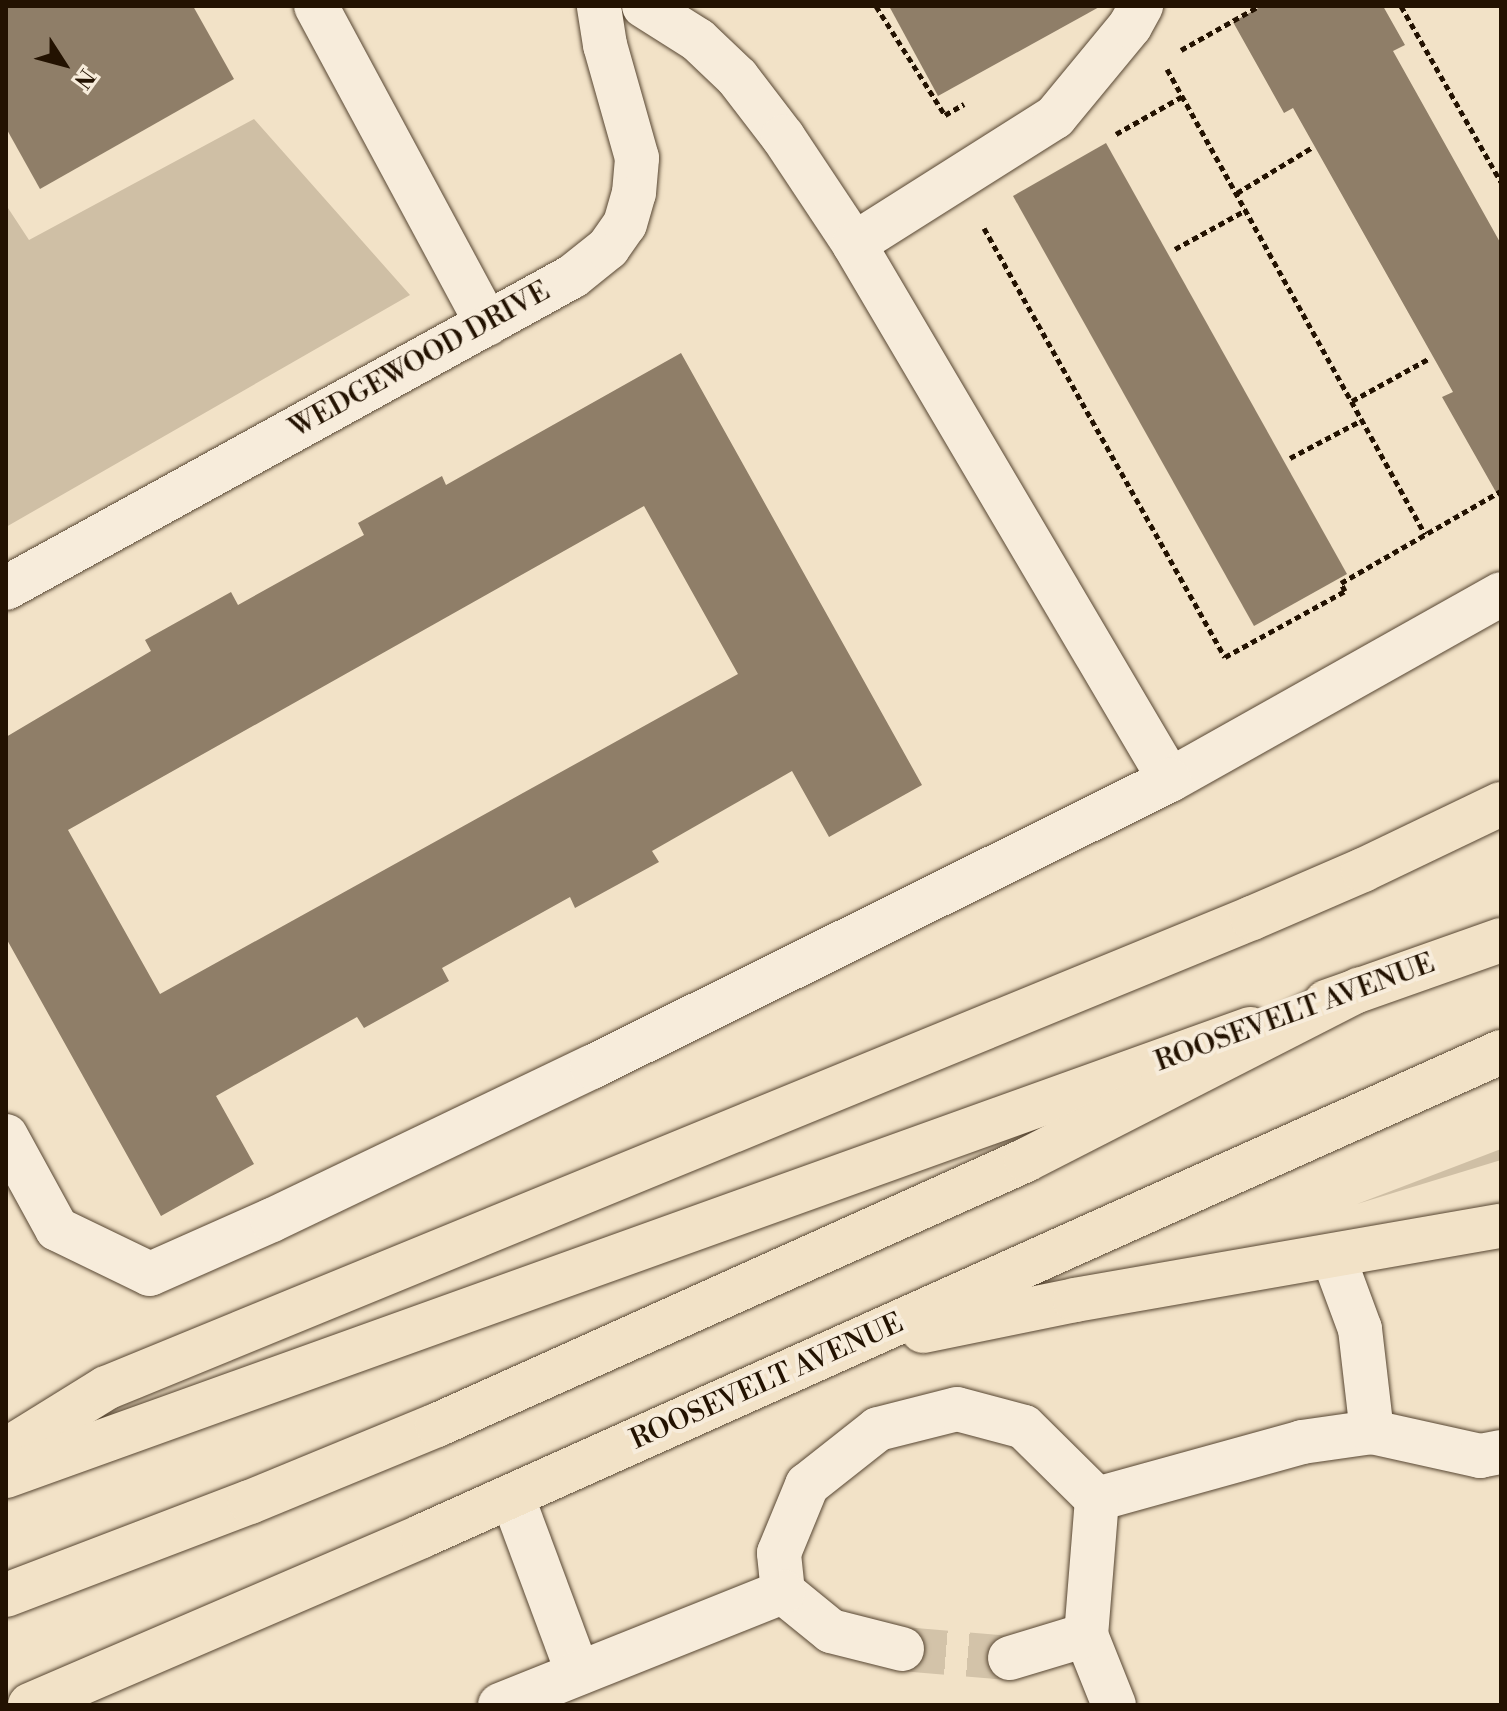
<!DOCTYPE html>
<style>
body{margin:0}
#map{position:relative;width:1507px;height:1711px;overflow:hidden;background:#f2e2c7;font-family:"Libre Bodoni",serif}
div>[style]{position:absolute}
.green>*{inset:0;background:#cfbfa5}
.building>*{inset:0;background:#8f7e68}
.minor-tunnel>*{height:44px;margin-top:-22px;transform-origin:0;background:repeating-linear-gradient(90deg,#d3c3a9 0 44px,transparent 0 66px)}
.path>*{height:5px;margin-top:-2.5px;transform-origin:0;background:repeating-linear-gradient(90deg,#231201 0 6px,transparent 0 10px)}
.roads{filter:drop-shadow(0 0 2px #574632) drop-shadow(0 0 2px #574632)}
.minor>*{height:44px;margin:-22px;padding:0 22px;transform-origin:22px;border-radius:22px;background:#f7ecdb}
.major>*{height:44px;margin:-22px;padding:0 22px;transform-origin:22px;border-radius:22px;background:#f2e2c7}
.highway>*{height:44px;margin:-22px;padding:0 22px;transform-origin:22px;border-radius:22px;background:#f2e2c7}
span{translate:-50% -50%;white-space:nowrap;text-align:center;line-height:1.15;-webkit-text-stroke:8px #f7ecdb;paint-order:stroke}
.street-label{font-size:28px;color:#231201}
.frame{position:absolute;inset:0;border:8px solid #231201;pointer-events:none}
.north{position:absolute;left:24px;top:24px;width:80px;height:80px;-webkit-text-stroke:6px #f7ecdb;paint-order:stroke;rotate:126deg;font-size:22px;font-weight:700;line-height:32px;text-align:center;color:#231201}
.north::after{content:'';display:block;margin:auto;width:28px;height:36px;background:#231201;clip-path:polygon(50% 0,100% 100%,50% 72%,0 100%)}
</style>
<div id="map">
<div class="green">
<div style="clip-path:polygon(254px 119px,410px 295px,6px 527px,6px 205px,29px 240px)"></div>
<div style="clip-path:polygon(1501px 1149px,1501px 1160px,1357px 1204px)"></div>
</div>
<div class="building">
<div style="clip-path:polygon(6px 6px,193px 6px,234px 79px,40px 189px,6px 128px)"></div>
<div style="clip-path:polygon(889px 6px,1101px 6px,938px 96px)"></div>
<div style="clip-path:polygon(1262px 6px,1383px 6px,1405px 45px,1393px 51px,1501px 244px,1501px 501px,1442px 397px,1453px 392px,1293px 108px,1284px 113px,1233px 22px)"></div>
<div style="clip-path:polygon(1106px 143px,1347px 574px,1254px 626px,1013px 196px)"></div>
<div style="clip-path:polygon(evenodd,681px 353px,922px 785px,829px 837px,792px 771px,652px 851px,659px 862px,575px 908px,570px 897px,442px 968px,449px 981px,364px 1028px,357px 1017px,216px 1096px,254px 1164px,161px 1216px,6px 938px,6px 737px,151px 651px,145px 640px,231px 592px,238px 605px,364px 535px,358px 523px,442px 476px,446px 485px,681px 353px,644px 506px,738px 674px,160px 994px,68px 830px,644px 506px)"></div>
</div>
<div class="minor-tunnel">
<div style="left:902px;top:1649px;width:108px;rotate:4.8deg"></div>
</div>
<div class="path">
<div style="left:876px;top:6px;width:129px;rotate:57.7deg"></div>
<div style="left:945px;top:115px;width:22px;rotate:-30deg"></div>
<div style="left:1401px;top:6px;width:202px;rotate:60.4deg"></div>
<div style="left:1181px;top:50px;width:90px;rotate:-29.4deg"></div>
<div style="left:1167px;top:69px;width:532px;rotate:60.98deg"></div>
<div style="left:1116px;top:134px;width:77px;rotate:-29.6deg"></div>
<div style="left:1237px;top:193px;width:87px;rotate:-31.3deg"></div>
<div style="left:984px;top:228px;width:492px;rotate:60.7deg"></div>
<div style="left:1225px;top:657px;width:137px;rotate:-28.8deg"></div>
<div style="left:1345px;top:591px;width:9px;rotate:-117deg"></div>
<div style="left:1341px;top:583px;width:185px;rotate:-29.9deg"></div>
<div style="left:1175px;top:249px;width:81px;rotate:-28.8deg"></div>
<div style="left:1352px;top:401px;width:87px;rotate:-28.9deg"></div>
<div style="left:1290px;top:458px;width:81px;rotate:-27.8deg"></div>
</div>
<div class="roads">
<div class="minor">
<div style="left:316px;top:6px;width:361px;rotate:61.7deg"></div>
<div style="left:644px;top:6px;width:64px;rotate:32.2deg"></div>
<div style="left:698px;top:40px;width:54px;rotate:43.5deg"></div>
<div style="left:737px;top:77px;width:76px;rotate:52.5deg"></div>
<div style="left:783px;top:137px;width:128px;rotate:56.4deg"></div>
<div style="left:854px;top:244px;width:622px;rotate:59.48deg"></div>
<div style="left:1170px;top:780px;width:380px;rotate:-29.3deg"></div>
<div style="left:854px;top:244px;width:238px;rotate:-32.3deg"></div>
<div style="left:1055px;top:117px;width:118px;rotate:-50.5deg"></div>
<div style="left:1130px;top:26px;width:23px;rotate:-61deg"></div>
<div style="left:6px;top:588px;width:647px;rotate:-28.82deg"></div>
<div style="left:573px;top:276px;width:45px;rotate:-38.7deg"></div>
<div style="left:608px;top:248px;width:29px;rotate:-55deg"></div>
<div style="left:625px;top:224px;width:32px;rotate:-74deg"></div>
<div style="left:634px;top:193px;width:35px;rotate:-85deg"></div>
<div style="left:637px;top:158px;width:117px;rotate:-105.8deg"></div>
<div style="left:605px;top:45px;width:39px;rotate:-99deg"></div>
<div style="left:6px;top:1136px;width:106px;rotate:61.3deg"></div>
<div style="left:57px;top:1229px;width:103px;rotate:25.8deg"></div>
<div style="left:150px;top:1274px;width:133px;rotate:-23.9deg"></div>
<div style="left:272px;top:1220px;width:355px;rotate:-25.6deg"></div>
<div style="left:592px;top:1067px;width:645px;rotate:-26.41deg"></div>
<div style="left:1333px;top:1256px;width:78px;rotate:69.7deg"></div>
<div style="left:1360px;top:1329px;width:104px;rotate:83.4deg"></div>
<div style="left:512px;top:1496px;width:189px;rotate:69.6deg"></div>
<div style="left:1097px;top:1499px;width:213px;rotate:-15.5deg"></div>
<div style="left:1302px;top:1442px;width:71px;rotate:-8.1deg"></div>
<div style="left:1372px;top:1432px;width:111px;rotate:12.5deg"></div>
<div style="left:1480px;top:1456px;width:21px;rotate:-11deg"></div>
<div style="left:902px;top:1649px;width:73px;rotate:-165.8deg"></div>
<div style="left:831px;top:1631px;width:62px;rotate:-140.9deg"></div>
<div style="left:783px;top:1592px;width:39px;rotate:-96deg"></div>
<div style="left:779px;top:1553px;width:74px;rotate:-67.6deg"></div>
<div style="left:807px;top:1485px;width:90px;rotate:-38.3deg"></div>
<div style="left:878px;top:1429px;width:81px;rotate:-14.2deg"></div>
<div style="left:957px;top:1409px;width:69px;rotate:15deg"></div>
<div style="left:1024px;top:1427px;width:103px;rotate:44.6deg"></div>
<div style="left:1097px;top:1499px;width:136px;rotate:94.6deg"></div>
<div style="left:1086px;top:1635px;width:75px;rotate:68.2deg"></div>
<div style="left:1010px;top:1658px;width:79px;rotate:-16.8deg"></div>
<div style="left:500px;top:1705px;width:305px;rotate:-21.8deg"></div>
</div>
<div class="major">
<div style="left:1326px;top:1002px;width:186px;rotate:-19.5deg"></div>
<div style="left:923px;top:1331px;width:155px;rotate:-11.5deg"></div>
<div style="left:1075px;top:1300px;width:432px;rotate:-9.9deg"></div>
<div style="left:6px;top:1450px;width:118px;rotate:-31.8deg"></div>
<div style="left:106px;top:1388px;width:1239px;rotate:-22.3deg"></div>
<div style="left:1252px;top:918px;width:121px;rotate:-23.4deg"></div>
<div style="left:1363px;top:870px;width:153px;rotate:-25.6deg"></div>
<div style="left:6px;top:1476px;width:1322px;rotate:-19.76deg"></div>
<div style="left:30px;top:1705px;width:427px;rotate:-23.3deg"></div>
<div style="left:422px;top:1536px;width:1183px;rotate:-24.16deg"></div>
</div>
<div class="highway">
<div style="left:6px;top:1595px;width:261px;rotate:-20.9deg"></div>
<div style="left:250px;top:1502px;width:202px;rotate:-22.4deg"></div>
<div style="left:437px;top:1425px;width:646px;rotate:-24.22deg"></div>
<div style="left:1026px;top:1160px;width:375px;rotate:-27.1deg"></div>
</div>
</div>
<div class="street-label">
<span style="left:420px;top:360px;rotate:-29deg">WEDGEWOOD DRIVE</span>
<span style="left:1295px;top:1013px;rotate:-20deg">ROOSEVELT AVENUE</span>
<span style="left:767px;top:1382px;rotate:-24deg">ROOSEVELT AVENUE</span>
</div>
<div class="frame"></div>
<div class="north">N</div>
</div>
